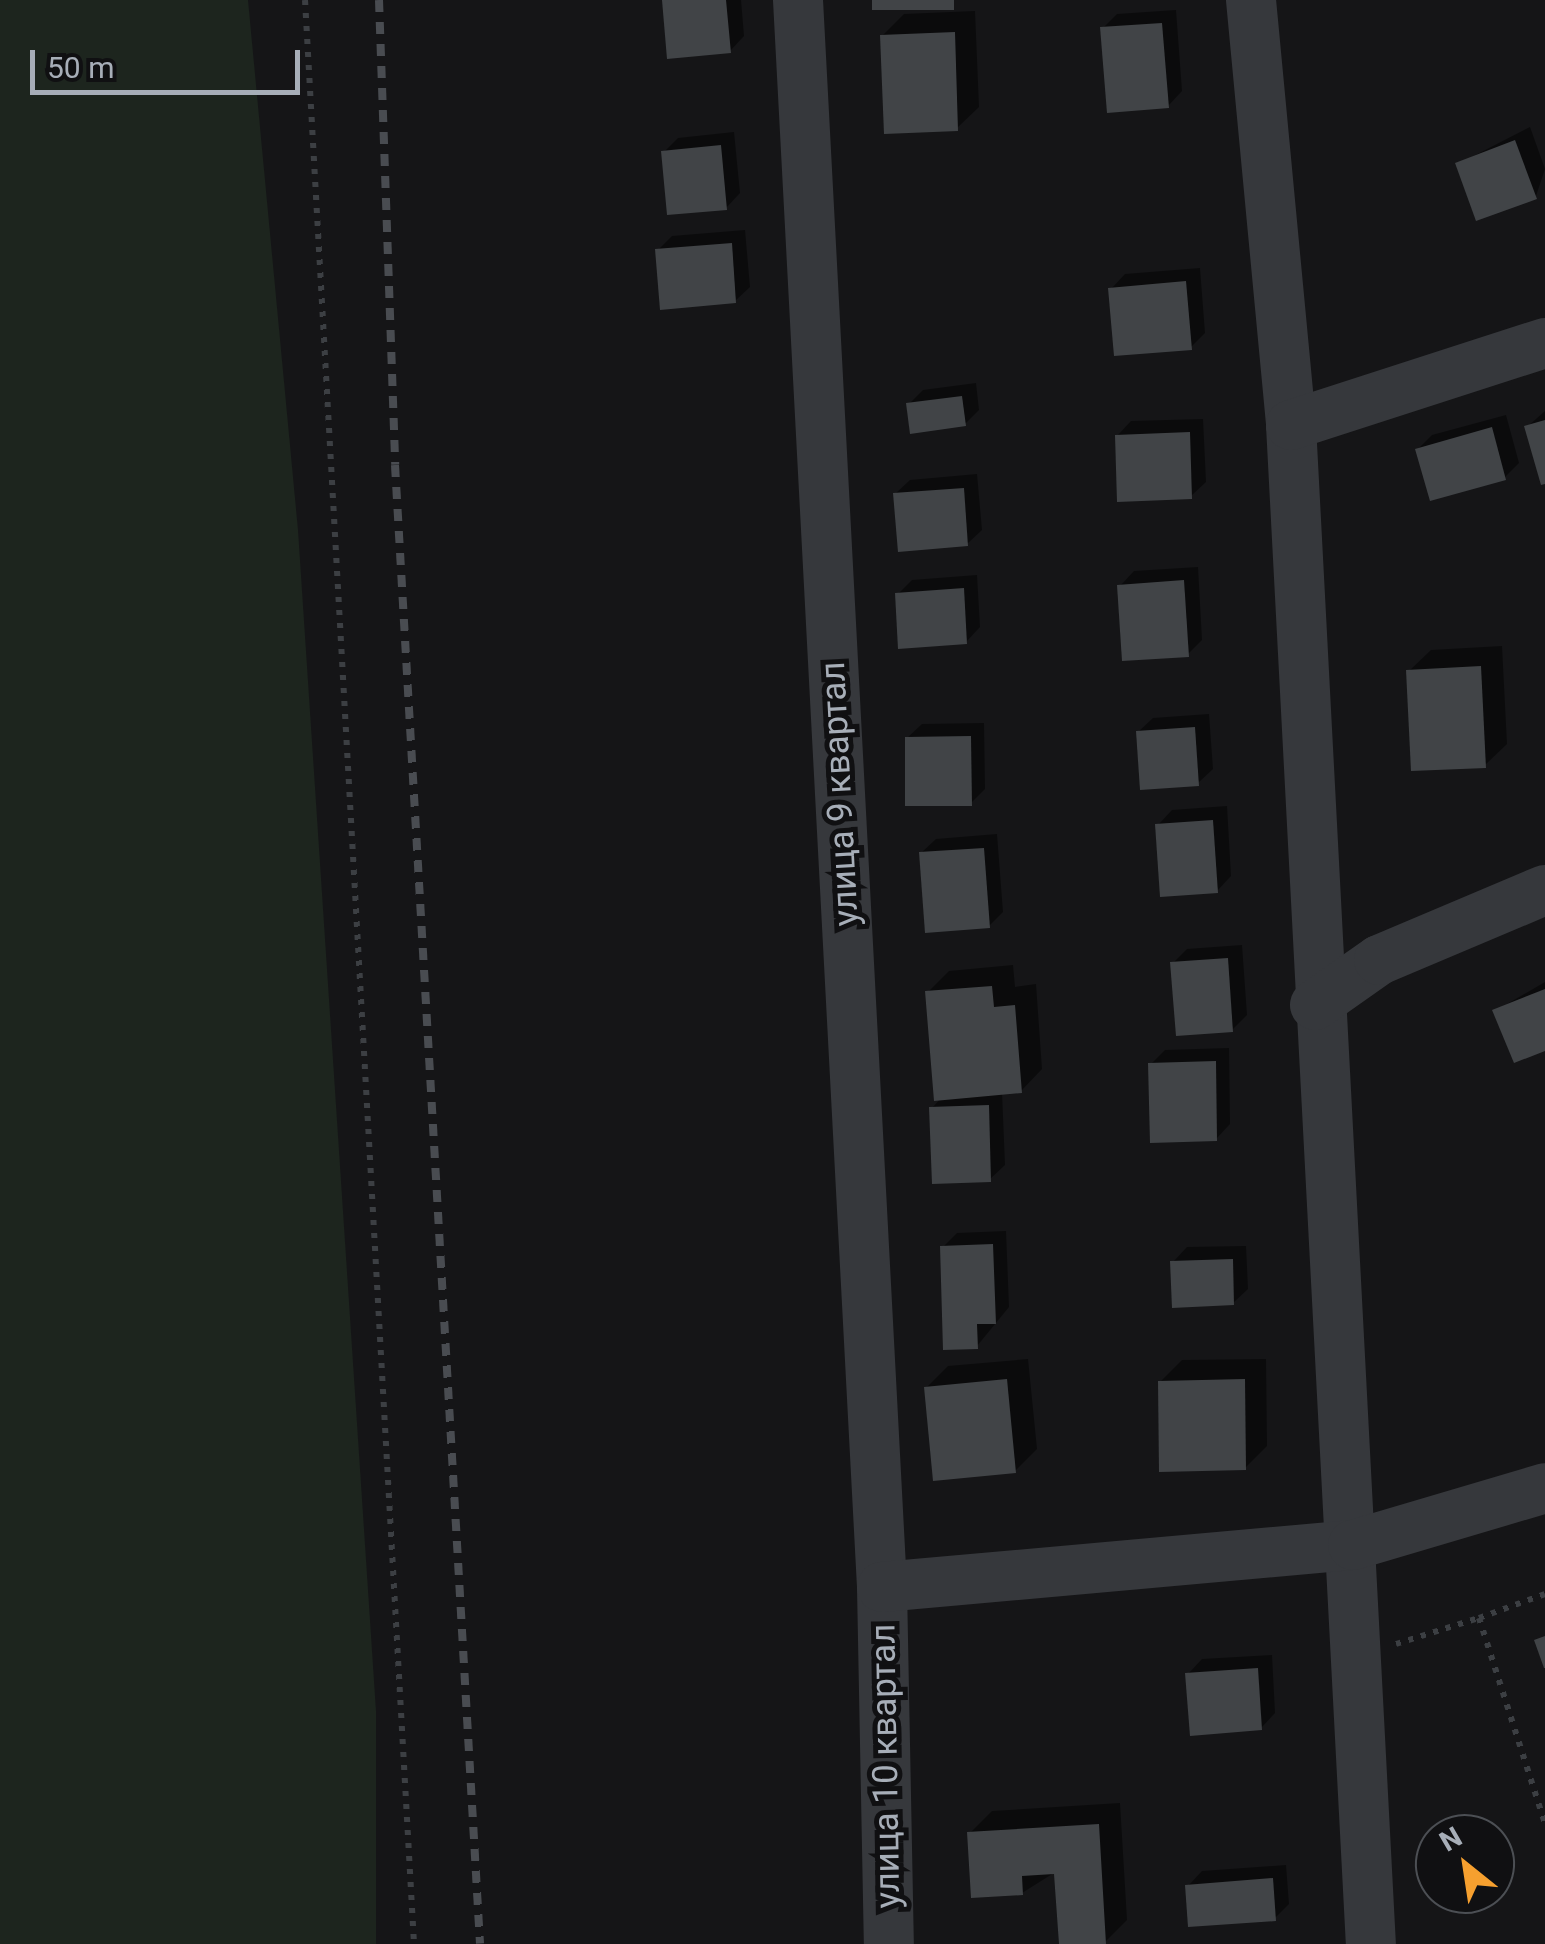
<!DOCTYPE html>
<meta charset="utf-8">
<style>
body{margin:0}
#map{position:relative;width:1545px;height:1944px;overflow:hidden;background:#151517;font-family:Roboto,sans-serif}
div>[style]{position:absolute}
.green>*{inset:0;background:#1d251e}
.shadow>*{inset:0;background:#0007}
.building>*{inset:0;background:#414447}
.path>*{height:6px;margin-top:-3px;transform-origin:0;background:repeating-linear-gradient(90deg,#3c3f43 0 5px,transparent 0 13px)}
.minor>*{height:50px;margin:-25px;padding:0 25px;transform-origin:25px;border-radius:25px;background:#36383c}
.rail>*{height:8px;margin-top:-4px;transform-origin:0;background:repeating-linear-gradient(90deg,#494c51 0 12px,transparent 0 22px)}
span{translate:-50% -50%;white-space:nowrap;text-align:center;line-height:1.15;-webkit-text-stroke:10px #101012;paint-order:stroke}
.street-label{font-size:35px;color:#a7aeb8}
.north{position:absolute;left:1415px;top:1814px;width:100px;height:100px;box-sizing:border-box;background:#101012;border:2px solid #4c4f54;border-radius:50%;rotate:330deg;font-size:28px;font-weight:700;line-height:40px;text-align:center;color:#a7aeb8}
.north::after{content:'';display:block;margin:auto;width:35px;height:45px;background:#f6a02f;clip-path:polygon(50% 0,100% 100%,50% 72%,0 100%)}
.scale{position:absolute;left:30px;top:50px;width:270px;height:45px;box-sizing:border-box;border:5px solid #a7aeb8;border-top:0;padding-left:12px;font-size:30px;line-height:35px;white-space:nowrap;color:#a7aeb8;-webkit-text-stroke:8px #101012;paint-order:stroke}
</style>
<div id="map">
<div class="green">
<div style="clip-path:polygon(0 0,248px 0,298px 530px,376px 1711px,376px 1944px,0 1944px)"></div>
</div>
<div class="shadow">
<div style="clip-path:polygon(664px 0,741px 0,744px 36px,730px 51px)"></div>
<div style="clip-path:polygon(1176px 10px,1182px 91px,1168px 106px,1103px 28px,1117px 14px)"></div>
<div style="clip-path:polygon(975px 11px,979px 107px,957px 128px,882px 36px,904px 14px)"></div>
<div style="clip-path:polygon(1530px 127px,1545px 169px,1536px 196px,1458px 164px)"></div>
<div style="clip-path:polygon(734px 132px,740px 193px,726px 208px,664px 152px,678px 138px)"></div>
<div style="clip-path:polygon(745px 230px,750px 287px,735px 301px,658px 250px,672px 236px)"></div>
<div style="clip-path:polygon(1200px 268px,1205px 333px,1191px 347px,1111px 289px,1125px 274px)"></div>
<div style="clip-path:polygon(976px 383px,979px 410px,965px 424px,909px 404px,923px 390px)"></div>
<div style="clip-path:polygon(1545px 411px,1545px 482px,1527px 427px)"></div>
<div style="clip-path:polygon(1506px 415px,1519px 463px,1505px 477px,1418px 449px,1432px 435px)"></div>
<div style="clip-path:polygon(1203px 419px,1206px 482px,1191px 496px,1117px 436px,1131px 421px)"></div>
<div style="clip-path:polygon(977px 474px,982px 530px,967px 544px,895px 494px,910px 480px)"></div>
<div style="clip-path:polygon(1198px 567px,1202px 640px,1188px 654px,1120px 586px,1134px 571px)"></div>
<div style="clip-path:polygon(977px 575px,980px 627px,966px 642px,898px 594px,912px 580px)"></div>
<div style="clip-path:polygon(1502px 646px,1507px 744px,1485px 765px,1409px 671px,1431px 650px)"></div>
<div style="clip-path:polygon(1209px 714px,1213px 769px,1198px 783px,1138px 732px,1153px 718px)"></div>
<div style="clip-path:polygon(984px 723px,985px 789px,971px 803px,907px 738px,922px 724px)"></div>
<div style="clip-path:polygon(1227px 806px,1231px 876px,1217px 891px,1158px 825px,1172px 810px)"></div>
<div style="clip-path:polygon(997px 834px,1003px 912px,989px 926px,921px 853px,936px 839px)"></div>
<div style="clip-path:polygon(1242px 945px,1247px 1015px,1232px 1030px,1173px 963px,1187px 949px)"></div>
<div style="clip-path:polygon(1013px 965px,1015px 987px,1036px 984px,1042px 1069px,1021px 1091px,1002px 1092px,1005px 1165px,990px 1179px,932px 1108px,942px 1097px,928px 992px,949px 971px)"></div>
<div style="clip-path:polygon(1545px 982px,1545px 1048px,1495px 1011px)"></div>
<div style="clip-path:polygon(1229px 1048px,1230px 1124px,1216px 1139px,1151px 1064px,1165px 1050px)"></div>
<div style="clip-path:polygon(1006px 1231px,1009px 1307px,977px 1346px,943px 1247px,957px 1233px)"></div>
<div style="clip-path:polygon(1246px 1246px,1248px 1289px,1233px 1303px,1173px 1262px,1187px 1247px)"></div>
<div style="clip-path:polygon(1028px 1359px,1037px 1449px,1015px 1471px,926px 1388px,948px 1366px)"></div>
<div style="clip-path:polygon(1266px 1359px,1267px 1446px,1245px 1468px,1160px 1382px,1182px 1360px)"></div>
<div style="clip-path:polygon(1272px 1655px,1275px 1713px,1261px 1728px,1188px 1674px,1202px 1659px)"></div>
<div style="clip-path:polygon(1120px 1803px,1127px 1920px,1105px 1942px,1061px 1944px,1057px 1871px,1022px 1893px,970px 1833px,992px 1811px)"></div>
<div style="clip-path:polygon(1286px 1865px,1289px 1904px,1275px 1918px,1188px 1886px,1202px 1871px)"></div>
</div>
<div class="building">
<div style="clip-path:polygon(662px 0,726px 0,731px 53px,667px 59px)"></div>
<div style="clip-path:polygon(872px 0,954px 0,954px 10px,872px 10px)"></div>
<div style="clip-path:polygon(1162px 23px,1169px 108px,1107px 113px,1100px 27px)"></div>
<div style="clip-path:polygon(955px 32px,958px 131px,884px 134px,880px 35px)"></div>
<div style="clip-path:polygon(1515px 140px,1537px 199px,1476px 221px,1455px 163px)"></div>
<div style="clip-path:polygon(721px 145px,727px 210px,667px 215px,661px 151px)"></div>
<div style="clip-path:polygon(732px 243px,736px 303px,660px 310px,655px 249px)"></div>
<div style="clip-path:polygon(1186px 281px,1192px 350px,1114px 356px,1108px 288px)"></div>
<div style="clip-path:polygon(962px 396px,966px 426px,910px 434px,906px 403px)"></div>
<div style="clip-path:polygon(1545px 420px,1545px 484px,1541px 485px,1524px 426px)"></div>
<div style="clip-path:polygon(1492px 427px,1506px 480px,1430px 501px,1415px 449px)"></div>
<div style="clip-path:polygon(1190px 432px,1192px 499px,1117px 502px,1115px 435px)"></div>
<div style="clip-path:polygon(964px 488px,968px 546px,898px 552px,893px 493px)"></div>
<div style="clip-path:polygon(1184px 580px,1189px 657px,1122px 661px,1117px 585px)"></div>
<div style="clip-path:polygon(964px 588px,967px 644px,898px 649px,895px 593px)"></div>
<div style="clip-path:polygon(1481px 666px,1486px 768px,1411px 771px,1406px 670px)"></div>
<div style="clip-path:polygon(1195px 727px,1199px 786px,1140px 790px,1136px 731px)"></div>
<div style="clip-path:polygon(971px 736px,972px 806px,905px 806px,905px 737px)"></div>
<div style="clip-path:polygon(1213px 820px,1218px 893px,1160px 897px,1155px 824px)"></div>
<div style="clip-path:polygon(984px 848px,990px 928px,925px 933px,919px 852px)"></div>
<div style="clip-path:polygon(1228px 958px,1233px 1032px,1176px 1036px,1170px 962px)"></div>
<div style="clip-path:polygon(992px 986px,994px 1007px,1015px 1005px,1022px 1093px,934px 1101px,925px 991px)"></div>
<div style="clip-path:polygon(1545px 989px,1545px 1051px,1514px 1063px,1492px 1010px)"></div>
<div style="clip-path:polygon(1216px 1061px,1217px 1141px,1150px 1143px,1148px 1063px)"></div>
<div style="clip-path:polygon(989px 1105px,991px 1182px,932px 1184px,929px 1107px)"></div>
<div style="clip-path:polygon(993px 1244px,996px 1324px,977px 1324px,978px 1349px,943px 1350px,940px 1246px)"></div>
<div style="clip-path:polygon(1233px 1259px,1234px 1305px,1172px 1308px,1170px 1261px)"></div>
<div style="clip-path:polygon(1007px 1379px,1016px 1473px,933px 1481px,924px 1387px)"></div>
<div style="clip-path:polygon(1245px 1379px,1246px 1470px,1159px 1472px,1158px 1381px)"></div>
<div style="clip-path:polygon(1545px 1636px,1545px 1668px,1544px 1668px,1534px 1640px)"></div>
<div style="clip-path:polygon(1258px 1668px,1262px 1730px,1190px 1736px,1185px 1673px)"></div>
<div style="clip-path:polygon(1099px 1824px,1106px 1944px,1059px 1944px,1054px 1874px,1022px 1876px,1023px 1895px,971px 1898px,967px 1832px)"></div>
<div style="clip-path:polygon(1273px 1878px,1276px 1921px,1188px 1927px,1185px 1885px)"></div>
</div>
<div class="path">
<div style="left:305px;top:0;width:1947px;rotate:86.79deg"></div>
<div style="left:1479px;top:1618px;width:70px;rotate:-20deg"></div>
<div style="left:1396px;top:1644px;width:87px;rotate:-17.4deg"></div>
<div style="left:1479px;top:1618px;width:216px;rotate:72.2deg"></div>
</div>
<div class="minor">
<div style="left:798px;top:0;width:1589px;rotate:86.97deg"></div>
<div style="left:882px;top:1587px;width:357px;rotate:88.9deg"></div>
<div style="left:1251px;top:0;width:427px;rotate:84.6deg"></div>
<div style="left:1291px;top:425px;width:1521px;rotate:86.99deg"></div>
<div style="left:1291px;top:425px;width:267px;rotate:-17.9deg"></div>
<div style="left:1315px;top:1005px;width:78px;rotate:-35.1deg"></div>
<div style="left:1379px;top:960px;width:180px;rotate:-22.9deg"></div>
<div style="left:882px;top:1587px;width:473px;rotate:-5.1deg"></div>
<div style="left:1353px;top:1545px;width:200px;rotate:-16.5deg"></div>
</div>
<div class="rail">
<div style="left:379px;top:0;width:465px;rotate:88deg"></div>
<div style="left:395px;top:465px;width:1481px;rotate:86.71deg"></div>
</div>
<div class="street-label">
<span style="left:840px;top:794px;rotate:-93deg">улица 9 квартал</span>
<span style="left:886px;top:1766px;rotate:-91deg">улица 10 квартал</span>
</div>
<div class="north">N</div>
<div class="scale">50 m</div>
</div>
